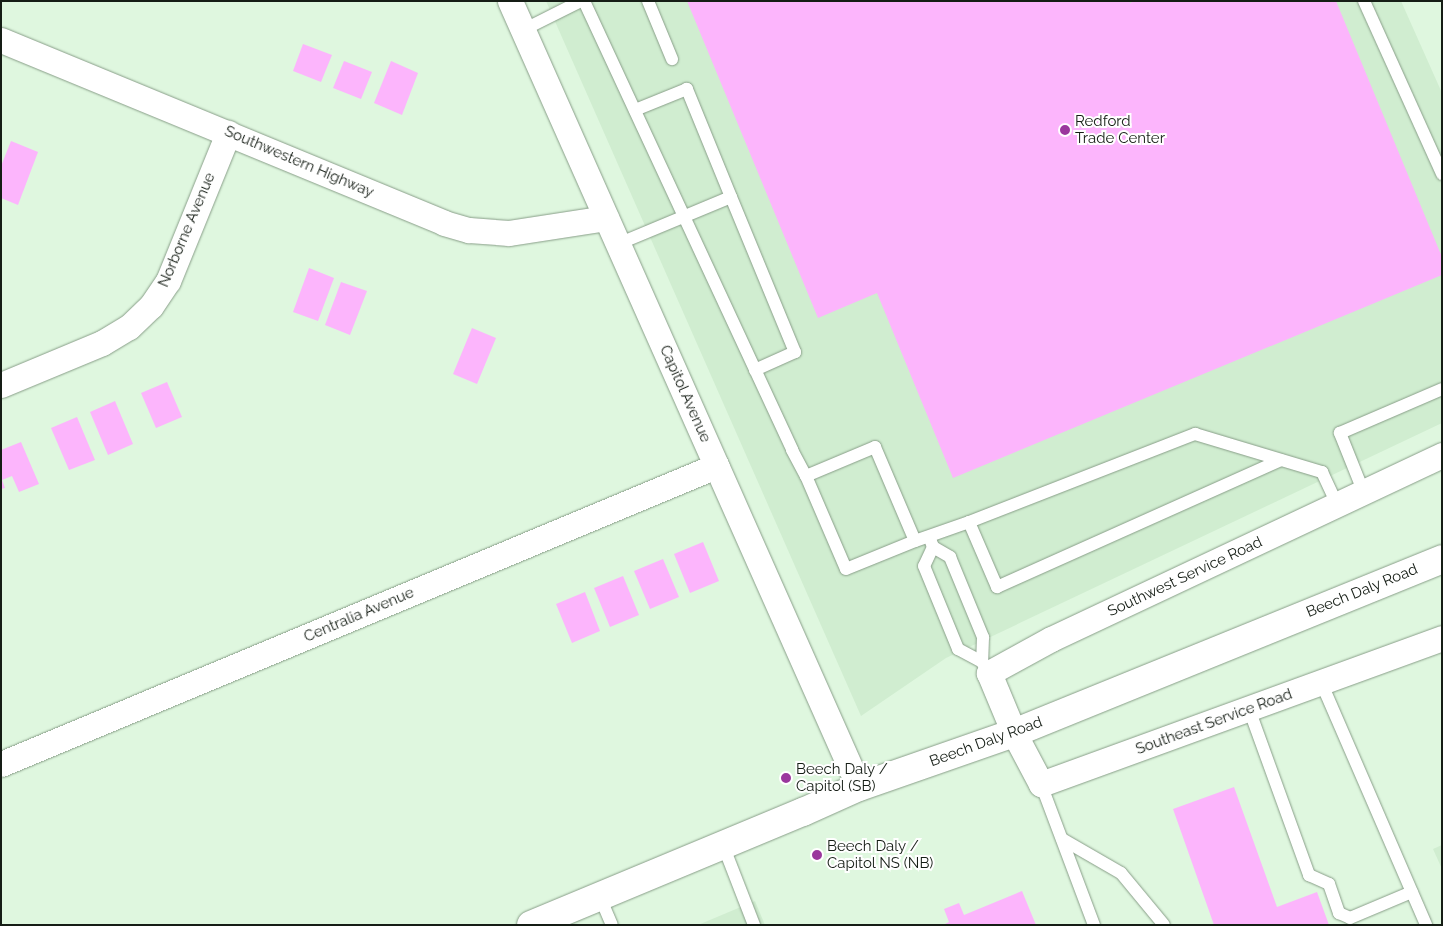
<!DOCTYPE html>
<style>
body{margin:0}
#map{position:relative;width:1443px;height:926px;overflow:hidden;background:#dff7df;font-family:Raleway,sans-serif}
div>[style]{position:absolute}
.built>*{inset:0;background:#d0edd0}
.building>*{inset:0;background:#fcb5fc}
.roads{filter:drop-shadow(0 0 1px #889e88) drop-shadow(0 0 1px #889e88)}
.service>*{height:12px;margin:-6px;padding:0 6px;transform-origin:6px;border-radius:6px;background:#fff}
.minor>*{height:25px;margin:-12.5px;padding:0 12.5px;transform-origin:12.5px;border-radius:12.5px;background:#fff}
.secondary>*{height:28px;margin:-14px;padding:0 14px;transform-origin:14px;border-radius:14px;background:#fff}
.dots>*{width:14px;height:14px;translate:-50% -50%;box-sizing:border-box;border:2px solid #fff;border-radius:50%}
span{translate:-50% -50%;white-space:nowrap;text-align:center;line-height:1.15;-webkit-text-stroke:4px #fff;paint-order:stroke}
.poi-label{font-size:15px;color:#151d15}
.left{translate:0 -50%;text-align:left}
.street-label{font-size:15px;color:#151d15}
.frame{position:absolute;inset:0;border:2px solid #151d15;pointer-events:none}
</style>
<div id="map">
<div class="built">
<div style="clip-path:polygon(546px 1px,1401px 1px,1442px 93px,1442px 423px,946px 658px,861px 716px)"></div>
<div style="clip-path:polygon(1442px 845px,1442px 869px,1433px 849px)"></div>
<div style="clip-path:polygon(755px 901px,765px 925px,698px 925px)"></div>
</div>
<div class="building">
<div style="clip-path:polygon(687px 1px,1129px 1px,1130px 3px,1134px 1px,1336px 1px,1442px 257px,1442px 275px,953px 478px,877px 293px,818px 318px)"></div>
<div style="clip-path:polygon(303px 44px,332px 55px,321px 82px,293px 71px)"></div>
<div style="clip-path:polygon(344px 61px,372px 72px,361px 99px,333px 88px)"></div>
<div style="clip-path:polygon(391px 61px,418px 73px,402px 115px,374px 103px)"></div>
<div style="clip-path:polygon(11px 141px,38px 152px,18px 205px,1px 198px,1px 166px)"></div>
<div style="clip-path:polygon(309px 268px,334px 278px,318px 321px,293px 312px)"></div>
<div style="clip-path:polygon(341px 282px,367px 291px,350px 335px,325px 325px)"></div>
<div style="clip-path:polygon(472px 328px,496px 338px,477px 384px,453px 374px)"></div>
<div style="clip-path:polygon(167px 382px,182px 417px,156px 428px,141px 393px)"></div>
<div style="clip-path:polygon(115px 401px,133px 444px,108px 455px,90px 412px)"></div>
<div style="clip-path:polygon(77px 417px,95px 460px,69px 470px,51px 428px)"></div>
<div style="clip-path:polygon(21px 442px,39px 484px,19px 492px,12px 476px,2px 480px,5px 488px,1px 489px,1px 450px)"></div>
<div style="clip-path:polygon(703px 542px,719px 581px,690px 593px,674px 554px)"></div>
<div style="clip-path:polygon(663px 559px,679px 597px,650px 609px,634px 571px)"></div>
<div style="clip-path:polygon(623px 576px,639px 615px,610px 627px,594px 588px)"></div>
<div style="clip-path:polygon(585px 592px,600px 631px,572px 643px,556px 604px)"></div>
<div style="clip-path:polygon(1234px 787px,1277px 907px,1317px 892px,1329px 925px,1214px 925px,1173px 809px)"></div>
<div style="clip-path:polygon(1022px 891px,1036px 925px,943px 925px,949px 922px,944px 909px,959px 903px,964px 915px)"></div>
</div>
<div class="roads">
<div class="service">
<div style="left:584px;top:1px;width:495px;rotate:65.1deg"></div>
<div style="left:792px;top:450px;width:30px;rotate:62deg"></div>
<div style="left:806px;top:476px;width:101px;rotate:66.7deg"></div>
<div style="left:846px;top:569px;width:74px;rotate:-22.1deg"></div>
<div style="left:915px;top:541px;width:57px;rotate:-19.4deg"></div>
<div style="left:969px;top:522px;width:243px;rotate:-21.3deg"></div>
<div style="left:1195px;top:434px;width:133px;rotate:16.7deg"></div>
<div style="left:1322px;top:472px;width:38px;rotate:65deg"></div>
<div style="left:648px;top:1px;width:63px;rotate:67.5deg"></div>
<div style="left:1364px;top:1px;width:190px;rotate:65.7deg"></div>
<div style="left:523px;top:30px;width:65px;rotate:-26.6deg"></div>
<div style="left:731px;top:197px;width:168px;rotate:67.6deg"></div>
<div style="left:795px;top:352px;width:44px;rotate:155.8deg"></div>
<div style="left:618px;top:244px;width:122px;rotate:-22.6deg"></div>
<div style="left:731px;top:197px;width:117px;rotate:-112.2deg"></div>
<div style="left:687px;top:89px;width:56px;rotate:158deg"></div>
<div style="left:806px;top:476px;width:75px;rotate:-22.8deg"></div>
<div style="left:875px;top:447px;width:102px;rotate:66.9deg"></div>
<div style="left:1364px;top:493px;width:65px;rotate:-111.8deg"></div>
<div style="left:1340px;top:433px;width:111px;rotate:-23.3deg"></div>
<div style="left:969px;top:522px;width:71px;rotate:66.7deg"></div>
<div style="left:997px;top:587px;width:311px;rotate:-24.1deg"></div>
<div style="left:930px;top:539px;width:9px;rotate:69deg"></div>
<div style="left:933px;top:547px;width:20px;rotate:30deg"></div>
<div style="left:950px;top:557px;width:87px;rotate:67.6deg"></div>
<div style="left:983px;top:637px;width:25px;rotate:92deg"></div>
<div style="left:933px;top:547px;width:21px;rotate:115deg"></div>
<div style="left:924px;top:566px;width:90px;rotate:67.7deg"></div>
<div style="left:958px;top:649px;width:27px;rotate:28deg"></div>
<div style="left:982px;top:662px;width:13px;rotate:58deg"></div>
<div style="left:1321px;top:682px;width:265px;rotate:66.6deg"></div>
<div style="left:1249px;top:709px;width:177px;rotate:70.1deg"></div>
<div style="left:1309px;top:875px;width:22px;rotate:24deg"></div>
<div style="left:1329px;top:884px;width:31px;rotate:71deg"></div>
<div style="left:1339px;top:913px;width:12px;rotate:24deg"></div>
<div style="left:1350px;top:918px;width:67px;rotate:-22.8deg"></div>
<div style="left:1041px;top:784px;width:151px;rotate:69.4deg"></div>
<div style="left:1062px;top:839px;width:68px;rotate:30deg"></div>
<div style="left:1121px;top:873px;width:67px;rotate:50.4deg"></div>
<div style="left:723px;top:845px;width:86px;rotate:68.8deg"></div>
<div style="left:600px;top:897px;width:30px;rotate:67deg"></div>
</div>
<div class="minor">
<div style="left:510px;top:1px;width:860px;rotate:66.06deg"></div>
<div style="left:1px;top:40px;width:479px;rotate:22.4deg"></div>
<div style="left:444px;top:223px;width:26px;rotate:16deg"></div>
<div style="left:469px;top:230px;width:40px;rotate:4.3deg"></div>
<div style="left:509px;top:233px;width:98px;rotate:-8.8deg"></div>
<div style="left:1px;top:385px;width:109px;rotate:-22.6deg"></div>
<div style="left:102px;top:343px;width:31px;rotate:-31deg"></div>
<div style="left:129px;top:327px;width:30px;rotate:-44deg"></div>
<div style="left:151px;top:306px;width:30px;rotate:-56deg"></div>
<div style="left:168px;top:281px;width:160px;rotate:-67.9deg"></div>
<div style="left:1442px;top:455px;width:432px;rotate:154.8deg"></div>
<div style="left:1051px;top:639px;width:71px;rotate:151.3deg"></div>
<div style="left:989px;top:673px;width:65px;rotate:67.4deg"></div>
<div style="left:1014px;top:733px;width:58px;rotate:62.1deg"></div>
<div style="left:1041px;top:784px;width:427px;rotate:-20deg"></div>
<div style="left:1px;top:764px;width:775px;rotate:-22.63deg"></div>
</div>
<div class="secondary">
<div style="left:531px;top:925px;width:295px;rotate:-22.6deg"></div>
<div style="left:803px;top:812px;width:61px;rotate:-24.1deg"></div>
<div style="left:859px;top:787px;width:164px;rotate:-19.2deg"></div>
<div style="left:1014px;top:733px;width:462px;rotate:-22.1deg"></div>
</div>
</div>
<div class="dots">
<div style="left:1065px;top:130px;background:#9a379d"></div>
<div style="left:786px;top:778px;background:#9a379d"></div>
<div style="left:817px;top:855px;background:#9a379d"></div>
</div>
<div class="poi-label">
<span class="left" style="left:1075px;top:130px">Redford<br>Trade Center</span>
<span class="left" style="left:796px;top:778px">Beech Daly /<br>Capitol (SB)</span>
<span class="left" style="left:827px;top:855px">Beech Daly /<br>Capitol NS (NB)</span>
</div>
<div class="street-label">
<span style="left:299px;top:162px;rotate:23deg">Southwestern Highway</span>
<span style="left:187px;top:230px;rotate:-67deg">Norborne Avenue</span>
<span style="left:685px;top:394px;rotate:66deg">Capitol Avenue</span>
<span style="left:1185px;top:577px;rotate:-25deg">Southwest Service Road</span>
<span style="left:1362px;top:591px;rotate:-22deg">Beech Daly Road</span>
<span style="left:359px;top:615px;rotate:-23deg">Centralia Avenue</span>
<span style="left:1214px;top:722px;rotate:-20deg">Southeast Service Road</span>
<span style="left:986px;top:742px;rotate:-20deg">Beech Daly Road</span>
</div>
<div class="frame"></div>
</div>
